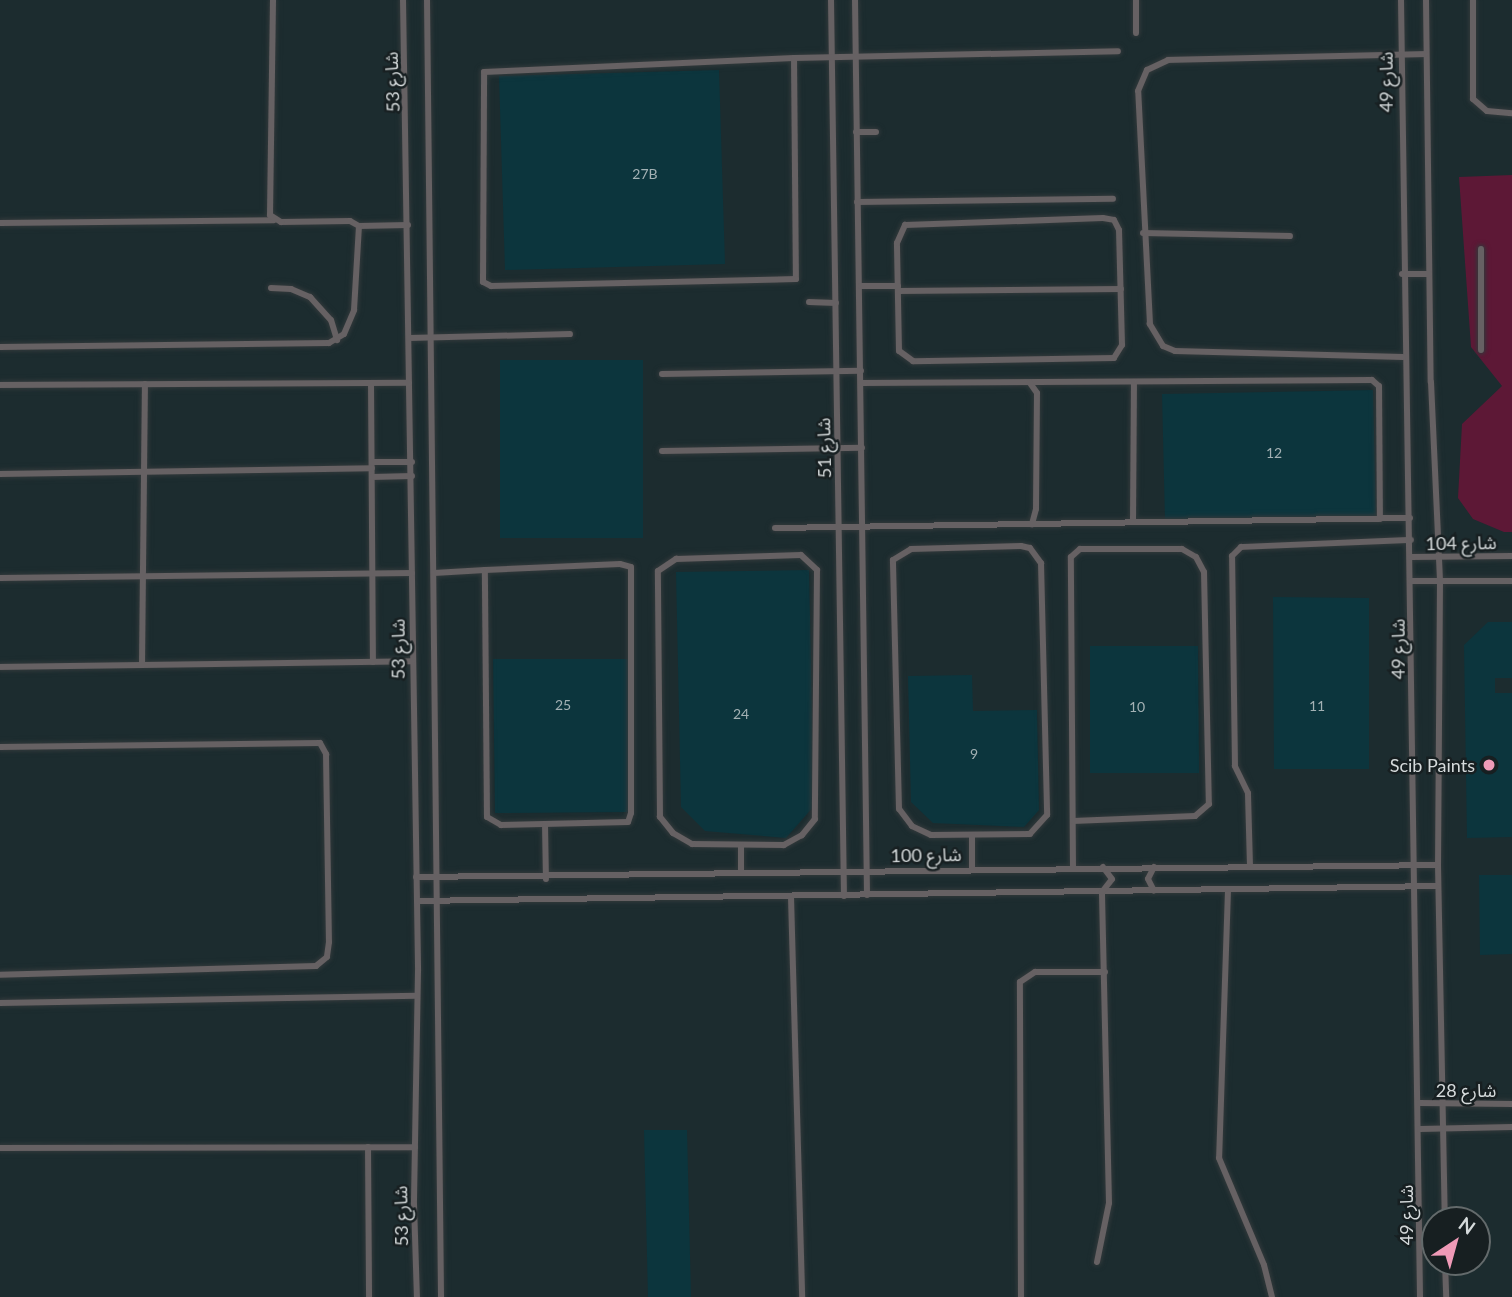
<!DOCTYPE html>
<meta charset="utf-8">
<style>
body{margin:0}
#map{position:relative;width:1512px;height:1297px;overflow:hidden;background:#171f21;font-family:Lato,"Noto Sans Arabic",sans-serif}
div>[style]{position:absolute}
.built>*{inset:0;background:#1c2c2f}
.green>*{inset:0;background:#5d1836}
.building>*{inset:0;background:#0c353d}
.roads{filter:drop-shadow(0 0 2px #32393b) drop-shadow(0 0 2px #32393b)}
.service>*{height:6px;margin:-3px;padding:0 3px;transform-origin:3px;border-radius:3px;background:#666163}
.dots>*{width:19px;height:19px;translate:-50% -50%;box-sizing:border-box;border:4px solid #171f21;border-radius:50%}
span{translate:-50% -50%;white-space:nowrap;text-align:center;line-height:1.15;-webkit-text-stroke:5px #171f21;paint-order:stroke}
.number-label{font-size:14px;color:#a3b1b4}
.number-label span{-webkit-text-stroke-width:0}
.street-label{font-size:18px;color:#d5dadb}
.poi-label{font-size:18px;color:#d5dadb}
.right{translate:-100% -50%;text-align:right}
.north{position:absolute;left:1421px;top:1206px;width:70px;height:70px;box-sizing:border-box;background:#171f21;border:2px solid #636a6b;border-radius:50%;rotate:36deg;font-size:19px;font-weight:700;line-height:28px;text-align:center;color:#d5dadb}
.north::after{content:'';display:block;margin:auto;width:24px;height:32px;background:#ef9ab7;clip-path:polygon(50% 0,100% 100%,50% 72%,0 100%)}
</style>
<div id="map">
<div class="built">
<div style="clip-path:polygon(evenodd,0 0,1512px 0,1512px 1297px,0 1297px,0 0,1435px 1220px,1477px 1220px,1477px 1262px,1435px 1262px,1435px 1220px)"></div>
</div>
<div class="green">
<div style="clip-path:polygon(1512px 175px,1512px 532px,1504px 532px,1473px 519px,1458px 498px,1462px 424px,1502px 386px,1471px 347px,1459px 177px)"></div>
</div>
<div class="building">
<div style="clip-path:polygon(719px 70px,725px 264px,505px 270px,499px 76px)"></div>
<div style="clip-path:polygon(500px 360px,643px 360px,643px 538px,500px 538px)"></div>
<div style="clip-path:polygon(1373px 390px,1376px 516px,1165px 520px,1162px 394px)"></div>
<div style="clip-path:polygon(809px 570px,814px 806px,786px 838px,705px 831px,681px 807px,676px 572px)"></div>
<div style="clip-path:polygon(1273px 597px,1369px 598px,1369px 769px,1274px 769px)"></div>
<div style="clip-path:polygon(1488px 622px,1512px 622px,1512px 678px,1495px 678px,1495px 693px,1512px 693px,1512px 837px,1467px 838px,1464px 645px)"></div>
<div style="clip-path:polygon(1090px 646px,1198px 646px,1199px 773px,1090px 773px)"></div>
<div style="clip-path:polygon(493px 659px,628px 659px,629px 812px,495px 813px)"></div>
<div style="clip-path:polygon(972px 675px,973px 711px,1037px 710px,1039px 810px,1024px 827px,933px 823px,911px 802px,908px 676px)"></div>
<div style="clip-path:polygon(1479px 875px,1512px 875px,1512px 954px,1480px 955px)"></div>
<div style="clip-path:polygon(644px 1130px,687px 1130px,691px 1297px,648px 1297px)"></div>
</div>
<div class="roads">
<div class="service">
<div style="left:403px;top:0;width:971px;rotate:89.11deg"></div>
<div style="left:418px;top:971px;width:233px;rotate:91deg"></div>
<div style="left:414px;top:1204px;width:93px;rotate:88.2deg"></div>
<div style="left:427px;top:0;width:1297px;rotate:89.38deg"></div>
<div style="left:831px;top:0;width:896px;rotate:89.17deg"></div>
<div style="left:855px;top:0;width:895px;rotate:89.23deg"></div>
<div style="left:1401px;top:0;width:1297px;rotate:89.16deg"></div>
<div style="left:1426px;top:0;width:382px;rotate:89.3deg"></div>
<div style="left:1431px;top:382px;width:200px;rotate:87.4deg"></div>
<div style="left:1440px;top:582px;width:283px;rotate:90.4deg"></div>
<div style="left:1438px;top:865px;width:355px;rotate:88.9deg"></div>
<div style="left:1473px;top:0;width:99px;rotate:90deg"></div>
<div style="left:1473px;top:99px;width:18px;rotate:41deg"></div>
<div style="left:1487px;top:111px;width:25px;rotate:5deg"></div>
<div style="left:1136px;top:33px;width:33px;rotate:-90deg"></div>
<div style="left:794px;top:58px;width:221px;rotate:89.5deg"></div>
<div style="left:796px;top:279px;width:305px;rotate:178.7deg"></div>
<div style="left:491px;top:286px;width:9px;rotate:-153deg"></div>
<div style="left:483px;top:282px;width:210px;rotate:-89.7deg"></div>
<div style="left:484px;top:72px;width:310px;rotate:-2.6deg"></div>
<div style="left:794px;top:58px;width:324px;rotate:-1.2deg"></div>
<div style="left:856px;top:132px;width:20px"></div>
<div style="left:857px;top:202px;width:256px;rotate:-0.7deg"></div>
<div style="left:1103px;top:218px;width:11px;rotate:10deg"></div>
<div style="left:1114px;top:220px;width:11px;rotate:63deg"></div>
<div style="left:1119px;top:230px;width:115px;rotate:88.5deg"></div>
<div style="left:1122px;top:345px;width:15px;rotate:122deg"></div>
<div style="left:1114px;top:358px;width:201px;rotate:179.1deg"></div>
<div style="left:913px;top:361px;width:17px;rotate:-144deg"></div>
<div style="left:899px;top:351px;width:108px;rotate:-91.1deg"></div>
<div style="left:897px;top:243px;width:20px;rotate:-66deg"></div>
<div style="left:905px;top:225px;width:198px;rotate:-2deg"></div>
<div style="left:0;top:223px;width:274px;rotate:-0.6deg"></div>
<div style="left:359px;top:226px;width:49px;rotate:-1.2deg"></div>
<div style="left:1143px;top:233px;width:147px;rotate:1.2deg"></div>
<div style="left:1402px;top:274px;width:27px"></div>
<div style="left:861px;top:286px;width:37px"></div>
<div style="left:271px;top:288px;width:20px;rotate:3deg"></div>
<div style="left:291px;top:289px;width:21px;rotate:23deg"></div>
<div style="left:310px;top:297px;width:31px;rotate:48deg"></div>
<div style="left:331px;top:320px;width:21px;rotate:73deg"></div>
<div style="left:898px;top:291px;width:223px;rotate:-0.5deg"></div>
<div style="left:809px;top:302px;width:27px;rotate:2deg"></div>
<div style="left:409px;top:338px;width:161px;rotate:-1.4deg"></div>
<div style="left:0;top:347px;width:329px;rotate:-0.7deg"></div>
<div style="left:329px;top:343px;width:17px;rotate:-31deg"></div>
<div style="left:344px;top:334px;width:26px;rotate:-67deg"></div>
<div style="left:354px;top:310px;width:84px;rotate:-86.6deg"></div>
<div style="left:359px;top:226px;width:10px;rotate:-151deg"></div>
<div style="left:350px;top:221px;width:69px;rotate:179.2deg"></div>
<div style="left:281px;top:222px;width:13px;rotate:-148deg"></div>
<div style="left:270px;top:215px;width:215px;rotate:-89.2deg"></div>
<div style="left:1481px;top:350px;width:101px;rotate:-90deg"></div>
<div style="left:1403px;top:357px;width:228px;rotate:-178.5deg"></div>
<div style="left:1175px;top:351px;width:13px;rotate:-157deg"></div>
<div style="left:1163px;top:346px;width:26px;rotate:-121deg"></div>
<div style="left:1150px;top:324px;width:233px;rotate:-92.9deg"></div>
<div style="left:1138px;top:91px;width:23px;rotate:-67deg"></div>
<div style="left:1147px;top:70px;width:23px;rotate:-25deg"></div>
<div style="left:1168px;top:60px;width:257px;rotate:-1.3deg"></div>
<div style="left:662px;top:374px;width:199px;rotate:-0.9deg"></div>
<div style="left:371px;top:383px;width:279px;rotate:89.6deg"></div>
<div style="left:861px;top:383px;width:511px;rotate:-0.34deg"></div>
<div style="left:1372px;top:380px;width:9px;rotate:41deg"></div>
<div style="left:1379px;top:386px;width:133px;rotate:89.6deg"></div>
<div style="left:1030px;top:383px;width:12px;rotate:55deg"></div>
<div style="left:1037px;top:393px;width:116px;rotate:90.5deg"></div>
<div style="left:1036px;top:509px;width:16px;rotate:105deg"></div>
<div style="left:0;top:385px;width:409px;rotate:-0.3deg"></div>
<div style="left:662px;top:451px;width:200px;rotate:-0.9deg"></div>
<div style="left:372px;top:462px;width:40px"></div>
<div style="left:0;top:474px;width:372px;rotate:-0.9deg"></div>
<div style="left:372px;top:477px;width:40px;rotate:-1.4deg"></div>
<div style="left:1133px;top:521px;width:139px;rotate:-89.6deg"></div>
<div style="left:775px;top:528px;width:635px;rotate:-0.9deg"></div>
<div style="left:1021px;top:546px;width:9px;rotate:13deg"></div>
<div style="left:1030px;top:548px;width:19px;rotate:54deg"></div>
<div style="left:1041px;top:563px;width:252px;rotate:88.6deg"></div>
<div style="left:1047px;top:815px;width:25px;rotate:132deg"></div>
<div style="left:1030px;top:834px;width:99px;rotate:179.4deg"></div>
<div style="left:931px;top:835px;width:21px;rotate:-155deg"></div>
<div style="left:912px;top:826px;width:21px;rotate:-127deg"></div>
<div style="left:899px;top:809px;width:249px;rotate:-91.4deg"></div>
<div style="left:893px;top:560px;width:21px;rotate:-31deg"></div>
<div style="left:911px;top:549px;width:110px;rotate:-1.6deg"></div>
<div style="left:801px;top:555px;width:22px;rotate:43deg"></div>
<div style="left:817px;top:570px;width:249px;rotate:90.5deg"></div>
<div style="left:815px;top:819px;width:21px;rotate:129deg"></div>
<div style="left:802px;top:835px;width:21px;rotate:151deg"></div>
<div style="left:784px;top:845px;width:92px;rotate:-179.4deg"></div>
<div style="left:692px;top:844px;width:22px;rotate:-150deg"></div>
<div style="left:673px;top:833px;width:21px;rotate:-129deg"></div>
<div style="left:660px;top:817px;width:246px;rotate:-90.5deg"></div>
<div style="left:658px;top:571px;width:22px;rotate:-34deg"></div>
<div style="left:676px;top:559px;width:125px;rotate:-1.8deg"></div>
<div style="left:1411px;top:557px;width:101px;rotate:-0.6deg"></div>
<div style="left:434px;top:573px;width:51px;rotate:-3.4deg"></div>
<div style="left:485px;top:570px;width:135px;rotate:-2.5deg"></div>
<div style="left:620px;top:564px;width:11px;rotate:15deg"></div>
<div style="left:631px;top:567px;width:246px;rotate:90deg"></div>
<div style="left:631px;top:813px;width:9px;rotate:108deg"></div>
<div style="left:628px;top:822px;width:127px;rotate:178.6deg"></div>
<div style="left:501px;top:825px;width:16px;rotate:-150deg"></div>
<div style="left:487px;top:817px;width:247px;rotate:-90.5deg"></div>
<div style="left:0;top:578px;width:412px;rotate:-0.7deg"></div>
<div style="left:1411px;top:581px;width:101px"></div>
<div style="left:142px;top:665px;width:281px;rotate:-89.4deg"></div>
<div style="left:0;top:667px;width:412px;rotate:-0.8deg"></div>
<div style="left:0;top:747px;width:320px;rotate:-0.7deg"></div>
<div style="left:320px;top:743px;width:13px;rotate:61deg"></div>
<div style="left:326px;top:754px;width:188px;rotate:89.1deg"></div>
<div style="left:329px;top:942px;width:15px;rotate:98deg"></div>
<div style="left:327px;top:957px;width:14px;rotate:141deg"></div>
<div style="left:316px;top:966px;width:316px;rotate:178.4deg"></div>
<div style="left:545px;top:824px;width:55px;rotate:89deg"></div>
<div style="left:741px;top:846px;width:26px;rotate:90deg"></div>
<div style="left:1250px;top:866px;width:73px;rotate:-91.6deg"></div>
<div style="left:1248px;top:793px;width:30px;rotate:-116deg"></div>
<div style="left:1235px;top:766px;width:210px;rotate:-90.8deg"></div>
<div style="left:1232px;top:556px;width:13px;rotate:-45deg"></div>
<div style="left:1241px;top:547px;width:170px;rotate:-2.4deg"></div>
<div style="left:1073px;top:867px;width:310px;rotate:-90.4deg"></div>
<div style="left:1071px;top:557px;width:12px;rotate:-42deg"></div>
<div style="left:1080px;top:549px;width:102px"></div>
<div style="left:1182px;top:549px;width:16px;rotate:30deg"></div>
<div style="left:1196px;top:557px;width:17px;rotate:62deg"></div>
<div style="left:1204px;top:572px;width:232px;rotate:88.8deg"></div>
<div style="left:1209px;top:804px;width:18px;rotate:139deg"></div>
<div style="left:1195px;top:816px;width:122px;rotate:177.7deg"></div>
<div style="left:1154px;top:867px;width:13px;rotate:117deg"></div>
<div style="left:1148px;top:879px;width:13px;rotate:63deg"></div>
<div style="left:972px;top:868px;width:32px;rotate:-90deg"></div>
<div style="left:416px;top:877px;width:1022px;rotate:-0.67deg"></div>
<div style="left:1228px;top:890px;width:268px;rotate:91.9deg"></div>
<div style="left:1219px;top:1158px;width:116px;rotate:67.2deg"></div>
<div style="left:1264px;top:1265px;width:33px;rotate:76deg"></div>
<div style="left:791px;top:897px;width:400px;rotate:88.4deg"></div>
<div style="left:417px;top:901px;width:1021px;rotate:-0.84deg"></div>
<div style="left:0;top:1003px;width:417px;rotate:-1deg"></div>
<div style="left:1420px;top:1103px;width:92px;rotate:0.6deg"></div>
<div style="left:1420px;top:1129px;width:92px;rotate:-1.2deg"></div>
<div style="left:368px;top:1147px;width:150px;rotate:89.6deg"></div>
<div style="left:0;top:1148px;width:415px;rotate:-0.1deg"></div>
<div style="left:1097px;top:1262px;width:60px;rotate:-78.5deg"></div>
<div style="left:1109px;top:1203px;width:311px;rotate:-91.3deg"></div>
<div style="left:1102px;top:892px;width:16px;rotate:-52deg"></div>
<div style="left:1112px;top:879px;width:15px;rotate:-127deg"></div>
<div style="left:1445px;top:1262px;width:35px;rotate:88deg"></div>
<div style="left:1021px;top:1297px;width:315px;rotate:-90.2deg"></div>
<div style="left:1020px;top:982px;width:18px;rotate:-34deg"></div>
<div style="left:1035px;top:972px;width:70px"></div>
</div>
</div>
<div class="dots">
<div style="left:1489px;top:765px;background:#ef9ab7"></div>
</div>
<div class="number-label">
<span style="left:645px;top:174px">27B</span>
<span style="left:1274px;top:453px">12</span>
<span style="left:563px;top:705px">25</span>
<span style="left:1317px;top:706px">11</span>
<span style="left:1137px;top:707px">10</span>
<span style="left:741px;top:714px">24</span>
<span style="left:974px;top:754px">9</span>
</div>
<div class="street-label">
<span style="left:392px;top:82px;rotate:-92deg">شارع 53</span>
<span style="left:1386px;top:82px;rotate:-90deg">شارع 49</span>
<span style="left:824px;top:448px;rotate:-91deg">شارع 51</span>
<span style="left:1461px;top:543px;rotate:-1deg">شارع 104</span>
<span style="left:398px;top:649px;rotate:-90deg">شارع 53</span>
<span style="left:1398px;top:649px;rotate:-90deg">شارع 49</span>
<span style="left:926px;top:855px;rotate:-1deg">شارع 100</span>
<span style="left:1466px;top:1090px">شارع 28</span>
<span style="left:1406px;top:1215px;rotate:-90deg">شارع 49</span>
<span style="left:401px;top:1216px;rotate:-91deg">شارع 53</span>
</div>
<div class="poi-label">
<span class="right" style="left:1475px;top:765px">Scib Paints</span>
</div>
<div class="north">N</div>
</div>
